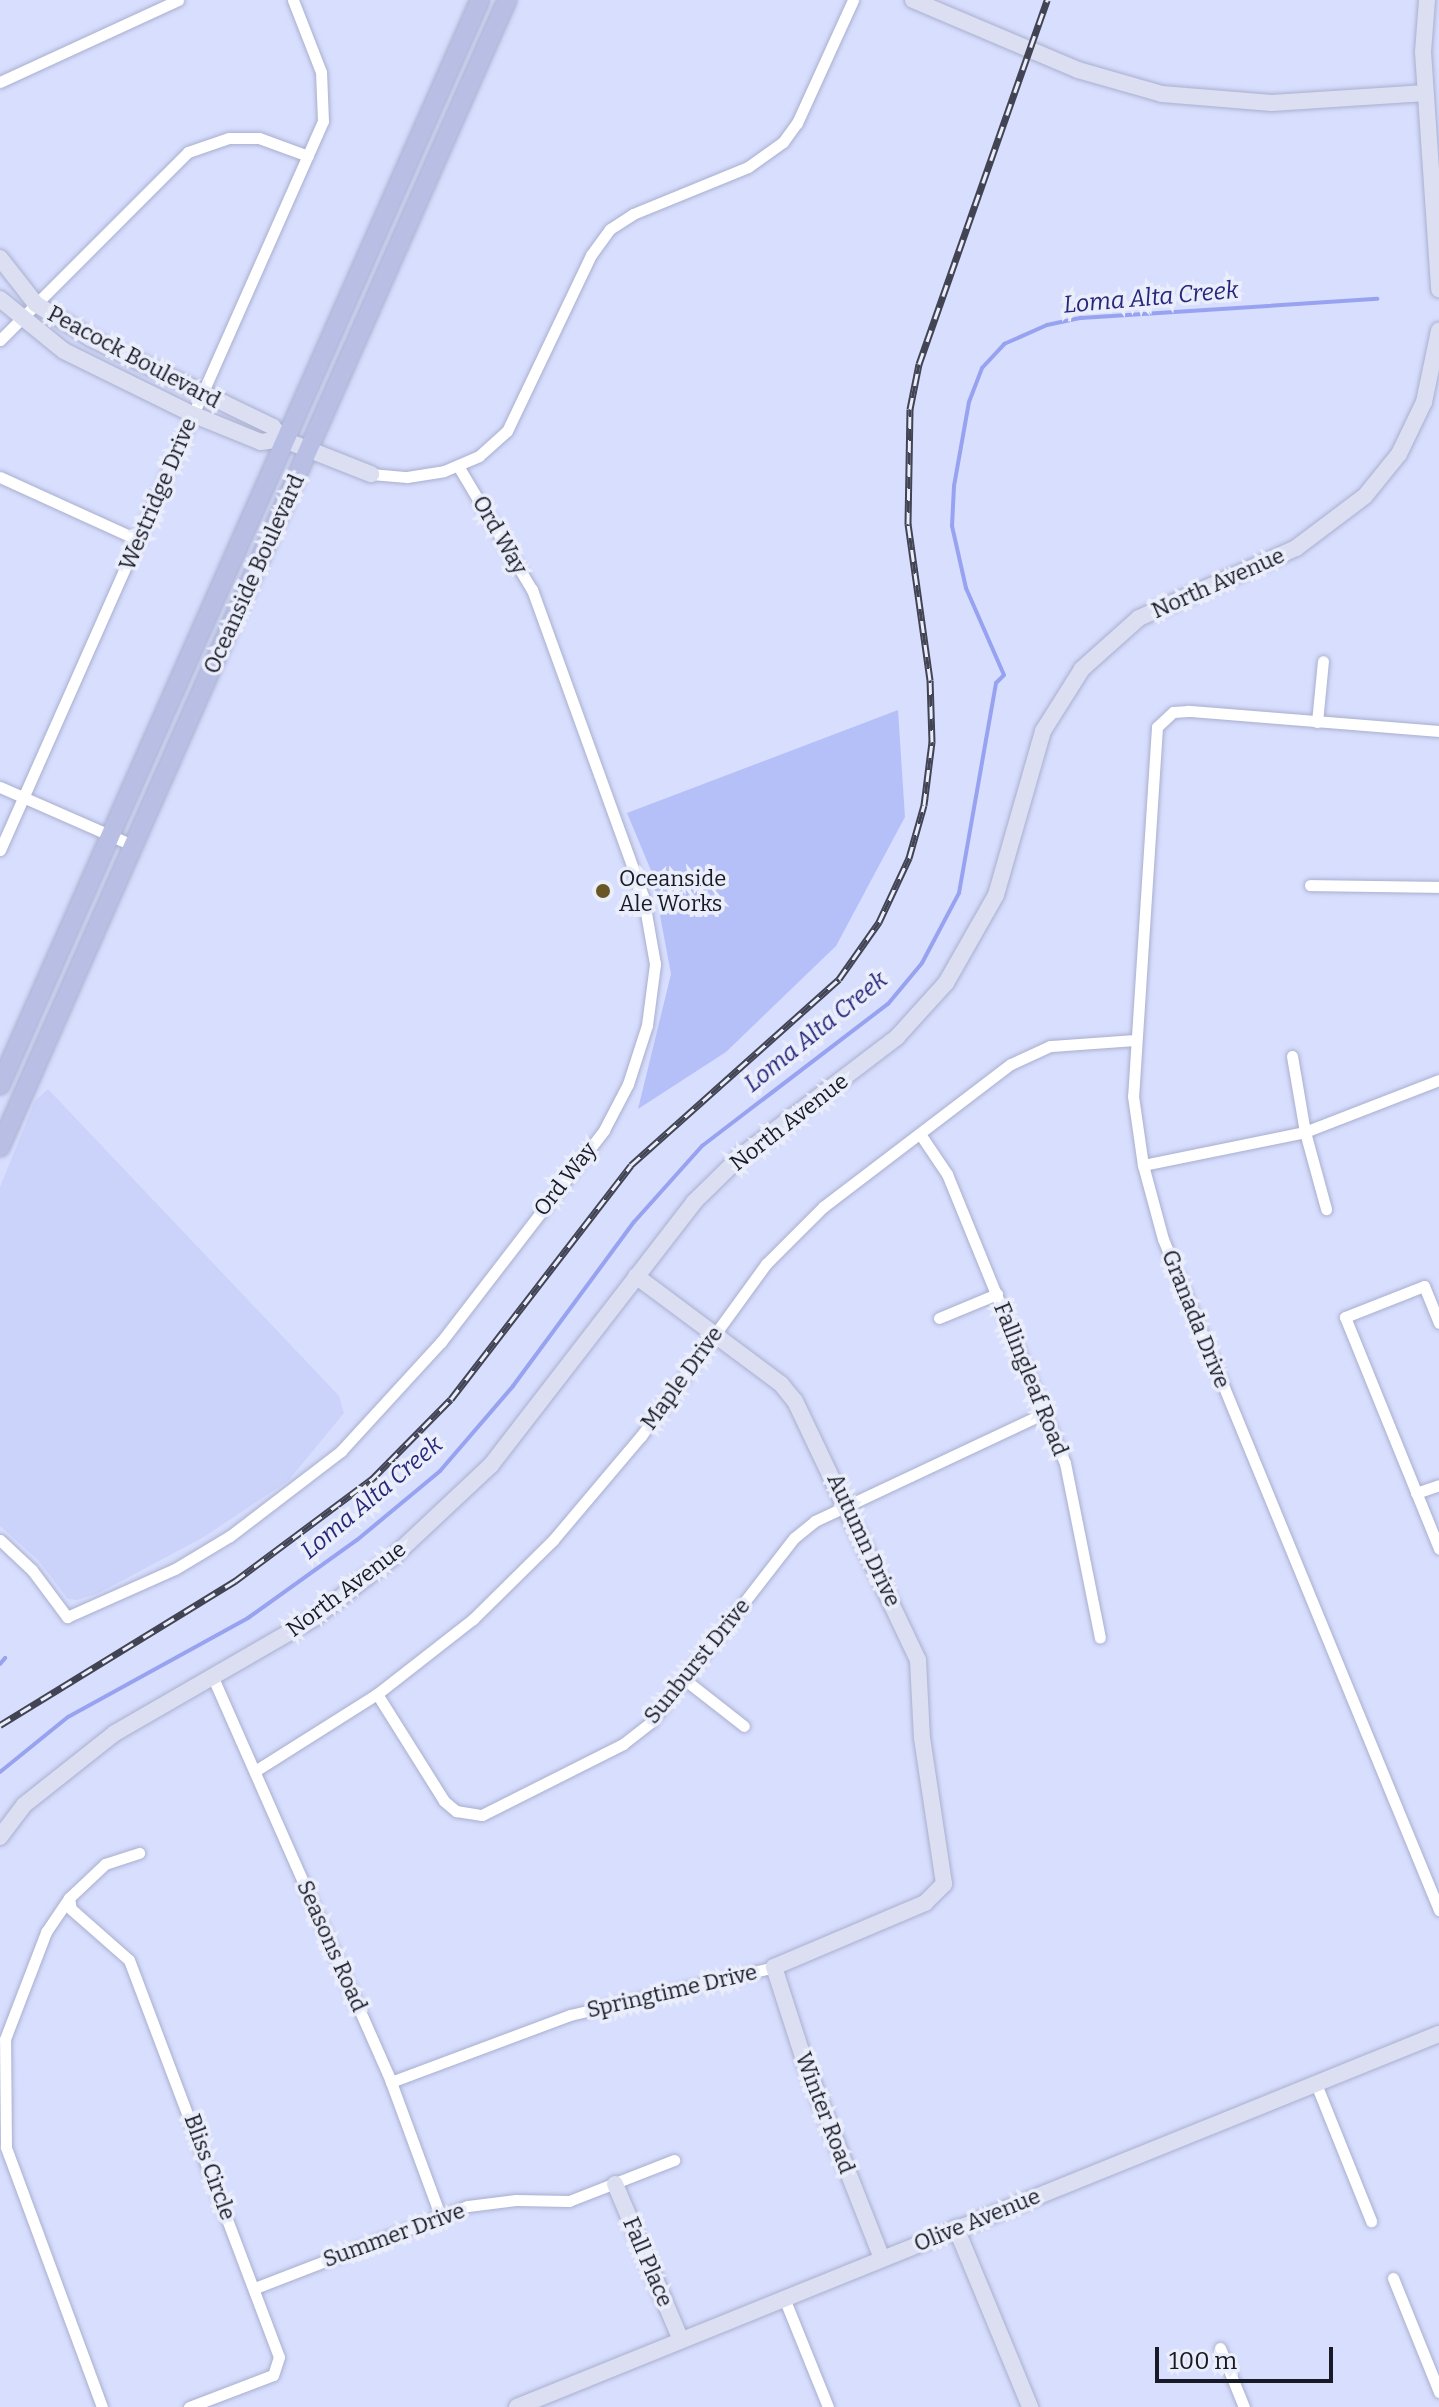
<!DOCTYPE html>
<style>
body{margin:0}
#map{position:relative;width:1439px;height:2407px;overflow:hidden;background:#d8defe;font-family:Bitter,serif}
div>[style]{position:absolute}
.built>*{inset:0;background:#cbd3fa}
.green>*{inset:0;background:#b6c0f8}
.stream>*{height:4px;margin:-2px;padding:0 2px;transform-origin:2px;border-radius:2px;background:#97a3f0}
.roads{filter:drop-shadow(0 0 2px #a9afce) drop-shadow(0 0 2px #a9afce)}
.street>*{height:11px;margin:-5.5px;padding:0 5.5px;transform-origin:5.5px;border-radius:5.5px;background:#fff}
.secondary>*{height:16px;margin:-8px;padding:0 8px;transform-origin:8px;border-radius:8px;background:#dcdff2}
.primary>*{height:18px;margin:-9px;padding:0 9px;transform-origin:9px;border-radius:9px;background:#b8bee4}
.rail>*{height:7px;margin-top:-3.5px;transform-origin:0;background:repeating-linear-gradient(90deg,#eaedfa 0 12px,#424454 0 24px);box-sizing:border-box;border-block:2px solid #424454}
.dots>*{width:22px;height:22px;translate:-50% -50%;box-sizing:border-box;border:4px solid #eaedfa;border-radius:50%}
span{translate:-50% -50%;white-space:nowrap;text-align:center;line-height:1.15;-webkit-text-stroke:7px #eaedfa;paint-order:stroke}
.street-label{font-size:22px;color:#181a25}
.poi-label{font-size:22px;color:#181a25}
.left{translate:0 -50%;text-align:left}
.water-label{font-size:24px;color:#28267c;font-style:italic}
.scale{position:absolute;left:1155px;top:2347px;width:178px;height:36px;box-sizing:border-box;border:4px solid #181a25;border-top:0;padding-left:10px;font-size:24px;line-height:28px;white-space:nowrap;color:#181a25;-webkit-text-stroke:6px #eaedfa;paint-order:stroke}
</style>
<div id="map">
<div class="built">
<div style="clip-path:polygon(48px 1089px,339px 1396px,344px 1413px,288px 1481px,204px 1537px,97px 1594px,77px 1600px,68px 1599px,38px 1560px,0 1526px,0 1187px,35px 1101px)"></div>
</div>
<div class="green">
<div style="clip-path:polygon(898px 710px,905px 817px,836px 946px,726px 1052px,638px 1109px,671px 974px,652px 873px,627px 813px)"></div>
</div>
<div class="stream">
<div style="left:0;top:1664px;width:8px;rotate:-50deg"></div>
<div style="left:0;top:1772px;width:87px;rotate:-39deg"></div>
<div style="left:68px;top:1717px;width:205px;rotate:-28.8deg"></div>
<div style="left:248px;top:1618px;width:134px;rotate:-35.6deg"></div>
<div style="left:357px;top:1540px;width:108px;rotate:-39.7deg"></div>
<div style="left:440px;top:1471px;width:112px;rotate:-49.3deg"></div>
<div style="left:513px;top:1386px;width:204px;rotate:-53.6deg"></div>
<div style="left:634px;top:1222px;width:102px;rotate:-48.2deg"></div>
<div style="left:702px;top:1146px;width:234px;rotate:-37.4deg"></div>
<div style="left:888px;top:1004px;width:53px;rotate:-50.3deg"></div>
<div style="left:922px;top:963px;width:79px;rotate:-62.1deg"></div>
<div style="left:959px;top:893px;width:213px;rotate:-80deg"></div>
<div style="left:996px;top:683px;width:11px;rotate:-45deg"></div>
<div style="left:1004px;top:675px;width:95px;rotate:-113.6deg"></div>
<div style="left:966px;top:588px;width:64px;rotate:-102.7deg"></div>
<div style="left:952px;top:526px;width:40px;rotate:-87.1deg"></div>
<div style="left:954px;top:486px;width:85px;rotate:-79.9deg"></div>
<div style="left:969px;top:402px;width:36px;rotate:-69deg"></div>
<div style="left:982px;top:368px;width:33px;rotate:-47deg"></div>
<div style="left:1004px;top:344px;width:47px;rotate:-23.8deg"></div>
<div style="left:1047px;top:325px;width:35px;rotate:-12deg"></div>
<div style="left:1081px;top:318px;width:297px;rotate:-3.7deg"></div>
</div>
<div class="roads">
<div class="street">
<div style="left:0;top:82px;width:196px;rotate:-24.7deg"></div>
<div style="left:0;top:340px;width:266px;rotate:-45deg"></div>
<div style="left:188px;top:152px;width:43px;rotate:-18.9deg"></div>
<div style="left:229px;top:138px;width:30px"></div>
<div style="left:259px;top:138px;width:52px;rotate:20.2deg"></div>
<div style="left:371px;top:474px;width:36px;rotate:5deg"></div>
<div style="left:407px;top:477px;width:37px;rotate:-9deg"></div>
<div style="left:444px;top:471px;width:38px;rotate:-23deg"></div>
<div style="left:479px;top:456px;width:38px;rotate:-42deg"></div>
<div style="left:507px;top:431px;width:195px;rotate:-64.5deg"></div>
<div style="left:591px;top:255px;width:32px;rotate:-54deg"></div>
<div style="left:610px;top:229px;width:27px;rotate:-33deg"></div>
<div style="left:633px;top:214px;width:124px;rotate:-22.2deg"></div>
<div style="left:748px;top:167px;width:43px;rotate:-35.5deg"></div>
<div style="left:783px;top:142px;width:24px;rotate:-54deg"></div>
<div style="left:797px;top:123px;width:135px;rotate:-65.5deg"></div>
<div style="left:0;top:477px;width:152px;rotate:24.5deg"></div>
<div style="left:1317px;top:722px;width:61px;rotate:-84.4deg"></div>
<div style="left:1439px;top:731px;width:252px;rotate:-175.4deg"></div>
<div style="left:1188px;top:711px;width:15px;rotate:176deg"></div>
<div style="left:1173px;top:712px;width:22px;rotate:137deg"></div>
<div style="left:1157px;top:727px;width:370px;rotate:93.7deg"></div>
<div style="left:1133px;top:1096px;width:70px;rotate:81.8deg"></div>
<div style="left:1143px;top:1165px;width:77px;rotate:74.9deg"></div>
<div style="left:1163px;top:1239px;width:726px;rotate:67.64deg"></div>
<div style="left:0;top:787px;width:144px;rotate:23.7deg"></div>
<div style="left:0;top:850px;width:797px;rotate:-66.1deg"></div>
<div style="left:323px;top:121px;width:49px;rotate:-92.3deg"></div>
<div style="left:321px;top:72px;width:77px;rotate:-111.3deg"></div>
<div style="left:1310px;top:885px;width:129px;rotate:0.9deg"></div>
<div style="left:1292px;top:1056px;width:77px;rotate:80.3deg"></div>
<div style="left:1305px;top:1132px;width:80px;rotate:74.7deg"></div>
<div style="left:920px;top:1134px;width:48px;rotate:56deg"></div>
<div style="left:947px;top:1174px;width:312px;rotate:67.8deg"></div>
<div style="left:1065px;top:1463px;width:178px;rotate:78.7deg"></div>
<div style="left:1143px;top:1165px;width:165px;rotate:-11.5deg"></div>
<div style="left:1305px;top:1132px;width:144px;rotate:-21.2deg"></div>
<div style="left:939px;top:1318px;width:63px;rotate:-22.5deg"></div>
<div style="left:1439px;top:1323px;width:40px;rotate:-112deg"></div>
<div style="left:1424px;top:1286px;width:85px;rotate:158.6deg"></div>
<div style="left:1345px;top:1317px;width:250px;rotate:67.9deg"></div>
<div style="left:1416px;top:1493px;width:24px;rotate:-19deg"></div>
<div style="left:0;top:1540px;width:44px;rotate:43.2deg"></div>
<div style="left:32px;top:1570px;width:59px;rotate:53.3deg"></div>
<div style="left:67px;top:1617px;width:118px;rotate:-24deg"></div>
<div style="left:175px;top:1569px;width:64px;rotate:-31deg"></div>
<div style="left:230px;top:1536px;width:140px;rotate:-37.4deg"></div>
<div style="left:341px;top:1451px;width:148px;rotate:-47.5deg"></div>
<div style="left:441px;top:1342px;width:267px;rotate:-52.4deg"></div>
<div style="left:604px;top:1130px;width:52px;rotate:-62.4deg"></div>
<div style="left:628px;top:1084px;width:62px;rotate:-72.1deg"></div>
<div style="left:647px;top:1025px;width:62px;rotate:-82.5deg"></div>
<div style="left:655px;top:964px;width:69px;rotate:-100deg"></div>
<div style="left:643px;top:896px;width:326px;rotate:-109.9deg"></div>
<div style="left:532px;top:590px;width:144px;rotate:-120.8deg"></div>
<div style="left:684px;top:1679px;width:76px;rotate:38.1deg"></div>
<div style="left:214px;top:1680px;width:439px;rotate:66.2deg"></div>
<div style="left:391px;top:2082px;width:142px;rotate:69.8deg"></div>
<div style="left:377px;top:1694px;width:126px;rotate:57.9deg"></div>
<div style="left:444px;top:1801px;width:16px;rotate:40deg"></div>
<div style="left:456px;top:1811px;width:26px;rotate:9deg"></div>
<div style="left:482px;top:1815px;width:158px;rotate:-26.7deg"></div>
<div style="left:623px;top:1744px;width:37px;rotate:-38deg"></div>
<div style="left:652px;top:1721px;width:232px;rotate:-52.2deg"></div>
<div style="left:794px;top:1538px;width:27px;rotate:-39deg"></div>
<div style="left:815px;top:1521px;width:254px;rotate:-25.2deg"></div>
<div style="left:255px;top:1771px;width:144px;rotate:-32.3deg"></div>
<div style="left:377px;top:1694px;width:122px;rotate:-38deg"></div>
<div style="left:473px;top:1619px;width:112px;rotate:-44.6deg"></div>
<div style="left:553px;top:1540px;width:136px;rotate:-49.8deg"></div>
<div style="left:641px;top:1436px;width:213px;rotate:-54deg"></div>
<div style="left:766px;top:1264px;width:81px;rotate:-45deg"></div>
<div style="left:823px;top:1207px;width:236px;rotate:-37.3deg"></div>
<div style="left:1011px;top:1064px;width:43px;rotate:-24.8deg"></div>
<div style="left:1050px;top:1046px;width:83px;rotate:-4.1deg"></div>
<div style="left:69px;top:1898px;width:11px;rotate:80deg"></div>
<div style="left:71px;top:1909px;width:77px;rotate:41.3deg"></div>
<div style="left:129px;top:1960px;width:424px;rotate:69.3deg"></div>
<div style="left:279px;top:2357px;width:19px;rotate:108deg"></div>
<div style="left:273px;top:2375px;width:90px;rotate:159.1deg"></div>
<div style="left:391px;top:2082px;width:191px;rotate:-20.5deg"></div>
<div style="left:570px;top:2015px;width:210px;rotate:-13.2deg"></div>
<div style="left:1316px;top:2084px;width:148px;rotate:68.1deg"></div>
<div style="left:1393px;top:2278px;width:123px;rotate:68deg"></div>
<div style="left:255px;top:2288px;width:228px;rotate:-21.1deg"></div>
<div style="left:468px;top:2206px;width:48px;rotate:-7.1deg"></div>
<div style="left:516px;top:2200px;width:53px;rotate:1.1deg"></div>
<div style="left:569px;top:2201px;width:113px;rotate:-21.3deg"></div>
<div style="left:784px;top:2298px;width:118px;rotate:68deg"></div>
<div style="left:1220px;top:2348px;width:64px;rotate:67.9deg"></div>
<div style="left:102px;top:2407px;width:277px;rotate:-110.3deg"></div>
<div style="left:6px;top:2147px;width:108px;rotate:-90.5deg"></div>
<div style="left:5px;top:2039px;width:115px;rotate:-69deg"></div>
<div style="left:46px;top:1932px;width:41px;rotate:-55.9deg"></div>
<div style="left:69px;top:1898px;width:50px;rotate:-43.4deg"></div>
<div style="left:105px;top:1864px;width:36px;rotate:-18deg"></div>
</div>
<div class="secondary">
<div style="left:913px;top:0;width:179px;rotate:23deg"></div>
<div style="left:1078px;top:70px;width:87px;rotate:15.9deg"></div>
<div style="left:1162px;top:94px;width:110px;rotate:4.7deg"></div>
<div style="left:1272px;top:103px;width:154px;rotate:-3.7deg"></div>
<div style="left:1427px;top:0;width:52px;rotate:94.4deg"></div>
<div style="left:1423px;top:52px;width:238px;rotate:86.1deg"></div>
<div style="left:0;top:258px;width:58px;rotate:52deg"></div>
<div style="left:36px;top:304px;width:64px;rotate:32.2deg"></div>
<div style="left:90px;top:338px;width:203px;rotate:25.9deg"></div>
<div style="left:273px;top:427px;width:15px;rotate:53deg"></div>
<div style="left:282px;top:439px;width:96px;rotate:21.5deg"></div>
<div style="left:0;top:299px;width:82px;rotate:39.1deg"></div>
<div style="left:64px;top:351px;width:143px;rotate:26.2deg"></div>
<div style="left:192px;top:414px;width:74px;rotate:22.1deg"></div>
<div style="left:261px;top:442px;width:21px;rotate:-8deg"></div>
<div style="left:636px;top:1276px;width:181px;rotate:36.7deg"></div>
<div style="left:781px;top:1384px;width:22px;rotate:51deg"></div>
<div style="left:795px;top:1401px;width:287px;rotate:64.6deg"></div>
<div style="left:918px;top:1660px;width:78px;rotate:87.1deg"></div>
<div style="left:922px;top:1738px;width:148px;rotate:81.4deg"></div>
<div style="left:944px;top:1884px;width:27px;rotate:135deg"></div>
<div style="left:925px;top:1903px;width:164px;rotate:157deg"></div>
<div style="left:774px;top:1967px;width:101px;rotate:72.1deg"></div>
<div style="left:805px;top:2063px;width:210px;rotate:68.5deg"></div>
<div style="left:0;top:1837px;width:40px;rotate:-53deg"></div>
<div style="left:24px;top:1805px;width:116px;rotate:-38.4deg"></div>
<div style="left:115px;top:1733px;width:230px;rotate:-30deg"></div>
<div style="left:314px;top:1618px;width:100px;rotate:-37.7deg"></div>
<div style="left:393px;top:1557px;width:134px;rotate:-43.2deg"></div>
<div style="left:491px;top:1465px;width:332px;rotate:-52.3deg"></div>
<div style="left:694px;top:1202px;width:66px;rotate:-44.4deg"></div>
<div style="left:741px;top:1156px;width:196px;rotate:-37.3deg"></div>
<div style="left:897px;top:1037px;width:73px;rotate:-47.8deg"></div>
<div style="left:946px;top:983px;width:101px;rotate:-60.4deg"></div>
<div style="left:996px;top:895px;width:171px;rotate:-74deg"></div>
<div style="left:1043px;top:731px;width:73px;rotate:-57.8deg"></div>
<div style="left:1082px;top:669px;width:76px;rotate:-41.8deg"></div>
<div style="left:1139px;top:618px;width:172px;rotate:-24deg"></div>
<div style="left:1296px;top:548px;width:86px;rotate:-37deg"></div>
<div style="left:1365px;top:496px;width:54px;rotate:-51deg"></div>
<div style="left:1399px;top:454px;width:58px;rotate:-64.3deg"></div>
<div style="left:1424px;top:402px;width:73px;rotate:-78.1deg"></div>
<div style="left:615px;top:2184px;width:169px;rotate:67.1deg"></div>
<div style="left:956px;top:2228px;width:194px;rotate:67.5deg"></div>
<div style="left:517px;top:2407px;width:995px;rotate:-22.03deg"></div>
</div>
<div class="primary">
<div style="left:0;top:1085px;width:1186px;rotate:-66.14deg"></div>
<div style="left:0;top:1147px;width:1254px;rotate:-66.15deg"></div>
</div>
</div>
<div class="rail">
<div style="left:0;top:1725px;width:276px;rotate:-31.5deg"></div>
<div style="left:235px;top:1581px;width:171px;rotate:-36.7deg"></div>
<div style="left:372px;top:1479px;width:112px;rotate:-45.4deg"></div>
<div style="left:451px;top:1399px;width:295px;rotate:-52.4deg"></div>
<div style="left:631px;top:1165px;width:279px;rotate:-41.8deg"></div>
<div style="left:839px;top:979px;width:70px;rotate:-54.9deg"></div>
<div style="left:879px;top:922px;width:71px;rotate:-64.9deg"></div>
<div style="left:909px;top:858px;width:55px;rotate:-74.2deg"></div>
<div style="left:924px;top:805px;width:64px;rotate:-82.8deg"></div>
<div style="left:932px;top:742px;width:62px;rotate:-91.8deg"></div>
<div style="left:930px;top:680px;width:158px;rotate:-98deg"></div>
<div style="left:908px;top:524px;width:115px;rotate:-89deg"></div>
<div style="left:910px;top:409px;width:46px;rotate:-78.7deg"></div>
<div style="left:919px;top:364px;width:386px;rotate:-70.6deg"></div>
</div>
<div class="dots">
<div style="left:603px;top:891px;background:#695624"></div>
</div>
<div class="street-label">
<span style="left:134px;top:357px;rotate:28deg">Peacock Boulevard</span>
<span style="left:158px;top:494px;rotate:-67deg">Westridge Drive</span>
<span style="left:500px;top:535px;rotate:60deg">Ord Way</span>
<span style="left:254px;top:574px;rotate:-66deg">Oceanside Boulevard</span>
<span style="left:1218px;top:583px;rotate:-24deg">North Avenue</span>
<span style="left:789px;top:1122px;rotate:-38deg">North Avenue</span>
<span style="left:565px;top:1179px;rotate:-52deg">Ord Way</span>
<span style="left:1196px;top:1319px;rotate:68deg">Granada Drive</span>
<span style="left:682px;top:1378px;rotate:-54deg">Maple Drive</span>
<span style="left:1031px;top:1379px;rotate:68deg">Fallingleaf Road</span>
<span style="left:864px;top:1540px;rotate:65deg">Autumn Drive</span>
<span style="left:346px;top:1589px;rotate:-37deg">North Avenue</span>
<span style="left:697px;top:1661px;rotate:-51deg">Sunburst Drive</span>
<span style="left:332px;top:1946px;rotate:66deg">Seasons Road</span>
<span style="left:672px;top:1991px;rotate:-13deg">Springtime Drive</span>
<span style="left:825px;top:2113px;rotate:69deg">Winter Road</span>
<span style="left:210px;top:2167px;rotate:70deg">Bliss Circle</span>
<span style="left:977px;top:2220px;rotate:-22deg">Olive Avenue</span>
<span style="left:394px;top:2235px;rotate:-20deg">Summer Drive</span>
<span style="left:648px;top:2262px;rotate:67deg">Fall Place</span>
</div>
<div class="poi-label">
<span class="left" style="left:619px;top:891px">Oceanside<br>Ale Works</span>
</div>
<div class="water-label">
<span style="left:1151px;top:298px;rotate:-5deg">Loma Alta Creek</span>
<span style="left:816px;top:1032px;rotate:-39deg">Loma Alta Creek</span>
<span style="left:372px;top:1498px;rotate:-40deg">Loma Alta Creek</span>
</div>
<div class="scale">100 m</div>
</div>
